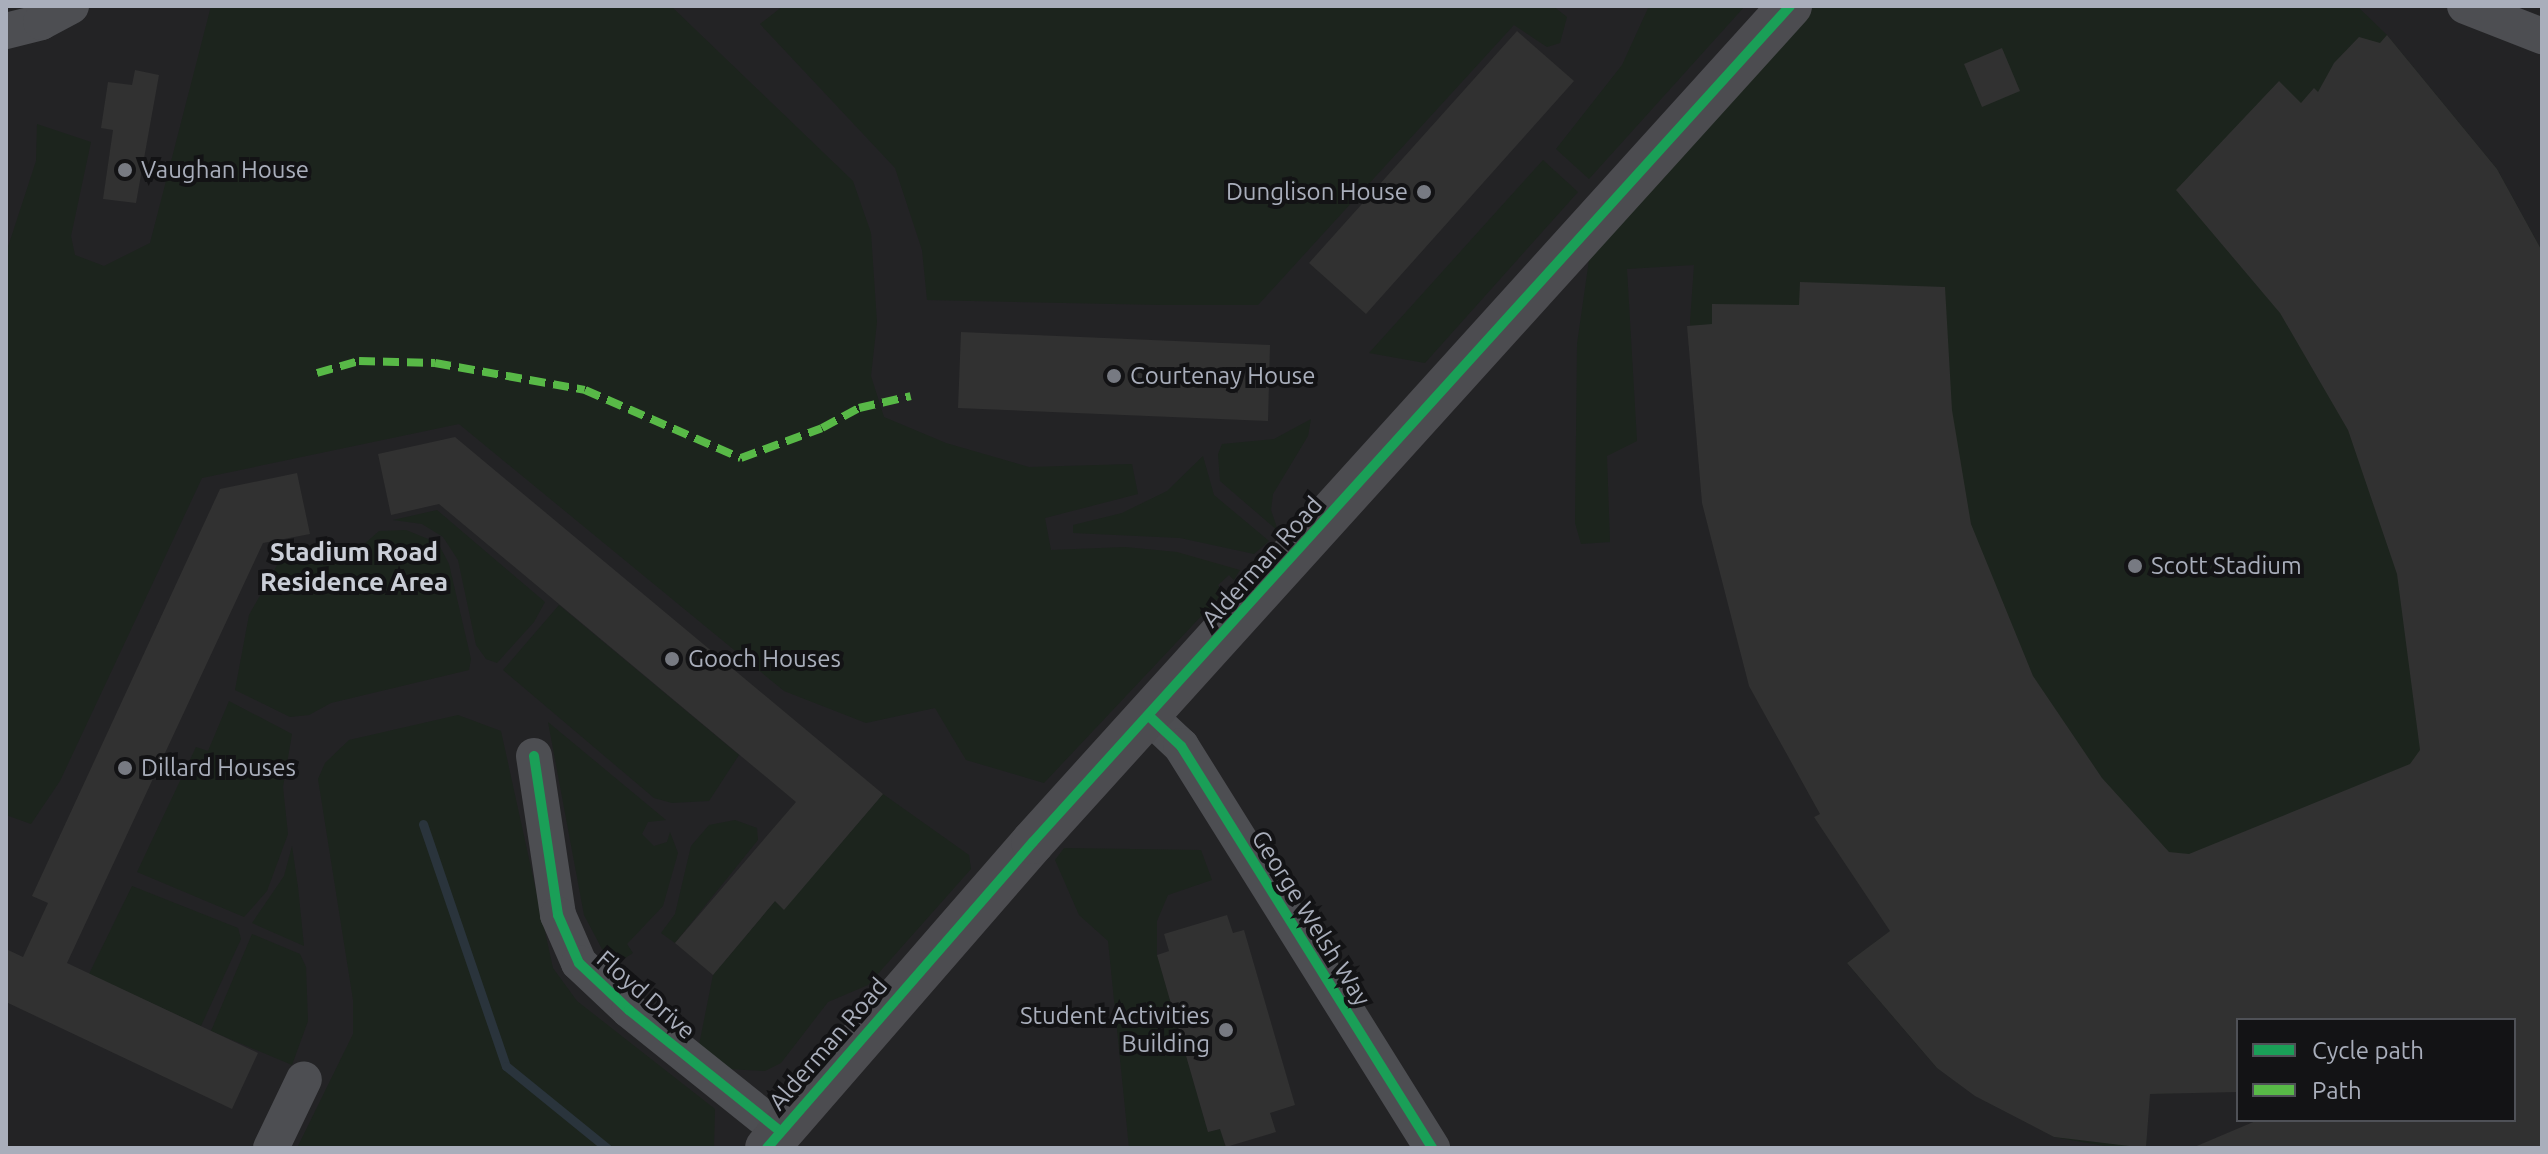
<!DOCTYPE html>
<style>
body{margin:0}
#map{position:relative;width:2548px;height:1154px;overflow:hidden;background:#191919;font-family:Ubuntu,sans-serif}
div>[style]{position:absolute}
.built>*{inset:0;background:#232325}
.green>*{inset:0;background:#1c241d}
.stream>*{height:9px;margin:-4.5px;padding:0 4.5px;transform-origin:4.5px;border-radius:4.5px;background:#2a343c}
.building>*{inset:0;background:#313131}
.street>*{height:36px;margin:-18px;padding:0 18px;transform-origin:18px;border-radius:18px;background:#4d4e52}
.secondary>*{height:44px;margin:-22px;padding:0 22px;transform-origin:22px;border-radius:22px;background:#4c4c50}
.quiet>*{height:8px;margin-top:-4px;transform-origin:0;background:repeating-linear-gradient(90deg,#58b947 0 16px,transparent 0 24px)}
.cycleway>*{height:10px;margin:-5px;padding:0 5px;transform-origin:5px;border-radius:5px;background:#1a9f57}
.dots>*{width:22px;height:22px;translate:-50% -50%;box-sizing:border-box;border:4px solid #131315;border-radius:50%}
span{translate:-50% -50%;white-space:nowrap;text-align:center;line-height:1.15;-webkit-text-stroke:8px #131315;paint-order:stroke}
.poi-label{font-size:24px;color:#a9aebb}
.left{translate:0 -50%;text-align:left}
.right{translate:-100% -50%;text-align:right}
.street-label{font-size:24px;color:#a9aebb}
.neighbourhood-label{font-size:26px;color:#caced7;font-weight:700}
.frame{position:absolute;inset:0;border:8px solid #a9aebb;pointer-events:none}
.legend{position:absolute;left:2236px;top:1018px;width:280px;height:104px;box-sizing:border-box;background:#131315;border:2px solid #4f5157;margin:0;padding:10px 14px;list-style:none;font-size:24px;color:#a9aebb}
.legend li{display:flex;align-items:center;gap:16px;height:40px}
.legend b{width:40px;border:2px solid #4f5157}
</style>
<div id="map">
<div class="built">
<div style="clip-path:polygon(evenodd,6px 6px,2542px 6px,2542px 1148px,6px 1148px,6px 6px,2238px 1020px,2514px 1020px,2514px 1120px,2238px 1120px,2238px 1020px)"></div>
</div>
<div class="green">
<div style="clip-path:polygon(211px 6px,671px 6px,853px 181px,871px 233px,877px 322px,871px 376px,884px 417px,946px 443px,1029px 467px,1132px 464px,1138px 494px,1045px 518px,1051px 550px,1125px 547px,1177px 552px,1240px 570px,1234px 580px,1229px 575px,1218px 585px,1223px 593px,1044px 783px,966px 760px,935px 708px,866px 723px,784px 691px,459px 424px,202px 478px,60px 781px,31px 824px,6px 815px,6px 253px,36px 161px,37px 124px,91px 142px,71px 236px,75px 255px,104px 266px,150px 243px)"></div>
<div style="clip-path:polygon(783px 6px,1553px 6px,1567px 17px,1560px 43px,1547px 47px,1514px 25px,1258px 305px,1162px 305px,927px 300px,922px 250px,895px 168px,760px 24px)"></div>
<div style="clip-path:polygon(1649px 6px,1745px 6px,1589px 179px,1556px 149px,1622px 65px)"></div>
<div style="clip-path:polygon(1811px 6px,2357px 6px,2387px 35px,2497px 169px,2542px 251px,2542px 963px,2238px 1020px,2209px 1092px,2149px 1094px,2146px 1148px,2116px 1148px,2054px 1137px,1937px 1068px,1847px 963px,1896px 927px,1709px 495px,1690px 322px,1694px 265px,1627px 269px,1637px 441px,1607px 456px,1610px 542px,1581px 544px,1575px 523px,1577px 344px,1590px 253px)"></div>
<div style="clip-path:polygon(1543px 160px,1578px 192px,1425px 363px,1369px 353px)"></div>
<div style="clip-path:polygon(1311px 419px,1308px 436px,1273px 494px,1271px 510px,1278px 531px,1220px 481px,1218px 454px,1222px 444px,1274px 439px)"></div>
<div style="clip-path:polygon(1203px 456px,1214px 495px,1269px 541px,1254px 554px,1180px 538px,1073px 533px,1073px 525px,1122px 513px,1167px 491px)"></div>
<div style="clip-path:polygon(437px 510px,545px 602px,534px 622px,497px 663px,486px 659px,476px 645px,458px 560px,443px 537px,422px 524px,393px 520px)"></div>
<div style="clip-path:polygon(406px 530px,438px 543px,449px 564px,471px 659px,469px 670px,331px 703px,309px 715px,290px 717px,235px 690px,249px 615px,280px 560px,330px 543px,361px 547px,379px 531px)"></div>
<div style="clip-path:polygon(559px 605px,739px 755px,709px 801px,672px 803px,654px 798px,503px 670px)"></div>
<div style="clip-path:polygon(229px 701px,292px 734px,283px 787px,288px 834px,267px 891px,244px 917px,137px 872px,196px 747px,208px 751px)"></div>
<div style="clip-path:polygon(458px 715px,501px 731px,553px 968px,577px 1001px,715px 1109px,714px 1148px,297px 1148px,353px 1034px,353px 1000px,318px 779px,325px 763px,349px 740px)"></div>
<div style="clip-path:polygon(548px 722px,666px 820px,648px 822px,642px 834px,654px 846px,667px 842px,670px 832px,678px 853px,663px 906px,627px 944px,633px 953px,619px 962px,602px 949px,584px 915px)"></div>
<div style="clip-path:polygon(883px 794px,969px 855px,971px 869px,868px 985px,828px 1002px,781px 1063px,765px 1071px,727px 1069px,698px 1050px,713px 975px,775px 901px,784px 909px)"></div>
<div style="clip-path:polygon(735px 820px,757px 828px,758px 840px,675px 943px,661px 933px,675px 914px,691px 846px,709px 825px)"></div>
<div style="clip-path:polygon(292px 846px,298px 887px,304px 946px,252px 923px,284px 876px)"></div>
<div style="clip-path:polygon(1064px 848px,1201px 850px,1212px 880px,1168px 895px,1157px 921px,1157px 955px,1208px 1132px,1220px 1129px,1226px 1148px,1129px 1148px,1108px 941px,1079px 915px,1055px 860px)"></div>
<div style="clip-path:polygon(132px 886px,238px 928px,241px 939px,201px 1026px,89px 974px)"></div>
<div style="clip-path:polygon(252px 934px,300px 954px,306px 967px,308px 1021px,292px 1065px,211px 1031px)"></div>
</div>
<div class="stream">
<div style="left:423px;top:824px;width:256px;rotate:71.1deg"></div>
<div style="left:506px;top:1066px;width:130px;rotate:39.1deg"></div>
</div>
<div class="building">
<div style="clip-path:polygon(1517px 31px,1574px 81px,1366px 314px,1309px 263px)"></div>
<div style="clip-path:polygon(2387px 35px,2497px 169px,2542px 251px,2542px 1148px,2192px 1148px,2258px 1120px,2514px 1120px,2514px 1020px,2238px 1020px,2238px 1092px,2150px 1094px,2146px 1148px,2054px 1137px,1975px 1096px,1937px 1068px,1847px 963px,1890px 931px,1814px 817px,1820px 814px,1749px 686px,1702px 503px,1687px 326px,1712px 324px,1712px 304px,1799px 305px,1800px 282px,1945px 287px,1952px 410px,1971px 524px,2033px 676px,2102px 778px,2169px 852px,2189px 854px,2410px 764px,2420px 750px,2397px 574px,2348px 430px,2280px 313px,2176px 190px,2279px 81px,2301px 103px,2314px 88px,2318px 92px,2334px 63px,2359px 37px,2380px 43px)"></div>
<div style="clip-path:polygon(2002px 48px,2020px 91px,1982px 107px,1964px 64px)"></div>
<div style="clip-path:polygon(135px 70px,159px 75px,136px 203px,103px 199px,113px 130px,101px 128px,108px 82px,132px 85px)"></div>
<div style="clip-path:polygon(961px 332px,1270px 345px,1268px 421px,958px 408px)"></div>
<div style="clip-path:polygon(455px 437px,883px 794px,784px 910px,775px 901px,713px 975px,675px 943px,796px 802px,439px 504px,391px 515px,378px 454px)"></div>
<div style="clip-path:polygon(297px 473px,310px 534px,263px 543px,67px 963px,258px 1053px,232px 1109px,6px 1002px,6px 949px,23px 957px,48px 903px,32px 896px,220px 489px)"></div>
<div style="clip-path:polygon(1227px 915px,1233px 933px,1244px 930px,1295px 1105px,1270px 1113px,1276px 1132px,1226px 1147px,1220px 1129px,1208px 1132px,1157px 955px,1169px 951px,1164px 934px)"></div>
</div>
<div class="street">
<div style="left:2465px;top:6px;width:83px;rotate:21.3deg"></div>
<div style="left:6px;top:31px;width:36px;rotate:-14deg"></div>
<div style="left:41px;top:22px;width:34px;rotate:-28deg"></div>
<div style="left:1149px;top:716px;width:44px;rotate:43.2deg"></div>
<div style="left:1181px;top:746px;width:474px;rotate:58deg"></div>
<div style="left:534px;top:756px;width:161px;rotate:81.4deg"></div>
<div style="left:558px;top:915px;width:52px;rotate:66.4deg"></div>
<div style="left:579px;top:963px;width:69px;rotate:43.2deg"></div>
<div style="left:629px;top:1010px;width:192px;rotate:38.7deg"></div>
<div style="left:271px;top:1148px;width:76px;rotate:-64.4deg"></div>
</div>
<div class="secondary">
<div style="left:767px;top:1148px;width:405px;rotate:-49deg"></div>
<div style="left:1033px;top:842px;width:1128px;rotate:-47.84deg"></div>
</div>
<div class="quiet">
<div style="left:317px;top:373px;width:44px;rotate:-15.9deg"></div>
<div style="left:359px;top:361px;width:76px;rotate:1.5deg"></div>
<div style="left:435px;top:363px;width:152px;rotate:10.2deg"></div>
<div style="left:585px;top:390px;width:170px;rotate:23.6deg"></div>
<div style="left:741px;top:458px;width:86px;rotate:-20.3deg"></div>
<div style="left:822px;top:428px;width:42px;rotate:-28.4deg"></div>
<div style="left:859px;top:408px;width:53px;rotate:-13deg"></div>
</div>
<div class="cycleway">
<div style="left:1149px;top:716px;width:44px;rotate:43.2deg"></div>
<div style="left:1181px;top:746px;width:474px;rotate:58deg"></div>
<div style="left:534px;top:756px;width:161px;rotate:81.4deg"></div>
<div style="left:558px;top:915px;width:52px;rotate:66.4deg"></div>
<div style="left:579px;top:963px;width:69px;rotate:43.2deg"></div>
<div style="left:629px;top:1010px;width:192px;rotate:38.7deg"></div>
<div style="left:767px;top:1148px;width:405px;rotate:-49deg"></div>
<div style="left:1033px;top:842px;width:1128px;rotate:-47.84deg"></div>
</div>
<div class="dots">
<div style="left:125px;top:170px;background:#777a82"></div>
<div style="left:1424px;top:192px;background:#777a82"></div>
<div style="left:1114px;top:376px;background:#777a82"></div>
<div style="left:2135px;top:566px;background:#777a82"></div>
<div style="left:672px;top:659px;background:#777a82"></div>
<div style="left:125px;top:768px;background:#777a82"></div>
<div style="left:1226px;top:1030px;background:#777a82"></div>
</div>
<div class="poi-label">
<span class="left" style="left:141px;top:170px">Vaughan House</span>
<span class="right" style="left:1408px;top:192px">Dunglison House</span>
<span class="left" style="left:1130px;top:376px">Courtenay House</span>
<span class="left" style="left:2151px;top:566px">Scott Stadium</span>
<span class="left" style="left:688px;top:659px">Gooch Houses</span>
<span class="left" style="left:141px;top:768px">Dillard Houses</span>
<span class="right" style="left:1210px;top:1030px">Student Activities<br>Building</span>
</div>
<div class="street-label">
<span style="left:1262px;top:562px;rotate:-48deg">Alderman Road</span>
<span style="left:1311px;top:918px;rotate:58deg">George Welsh Way</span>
<span style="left:646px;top:995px;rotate:41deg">Floyd Drive</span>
<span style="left:828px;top:1044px;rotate:-49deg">Alderman Road</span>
</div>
<div class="neighbourhood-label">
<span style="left:354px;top:567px">Stadium Road<br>Residence Area</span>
</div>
<div class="frame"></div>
<ul class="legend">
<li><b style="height:10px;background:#1a9f57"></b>Cycle path</li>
<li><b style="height:10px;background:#58b947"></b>Path</li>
</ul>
</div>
